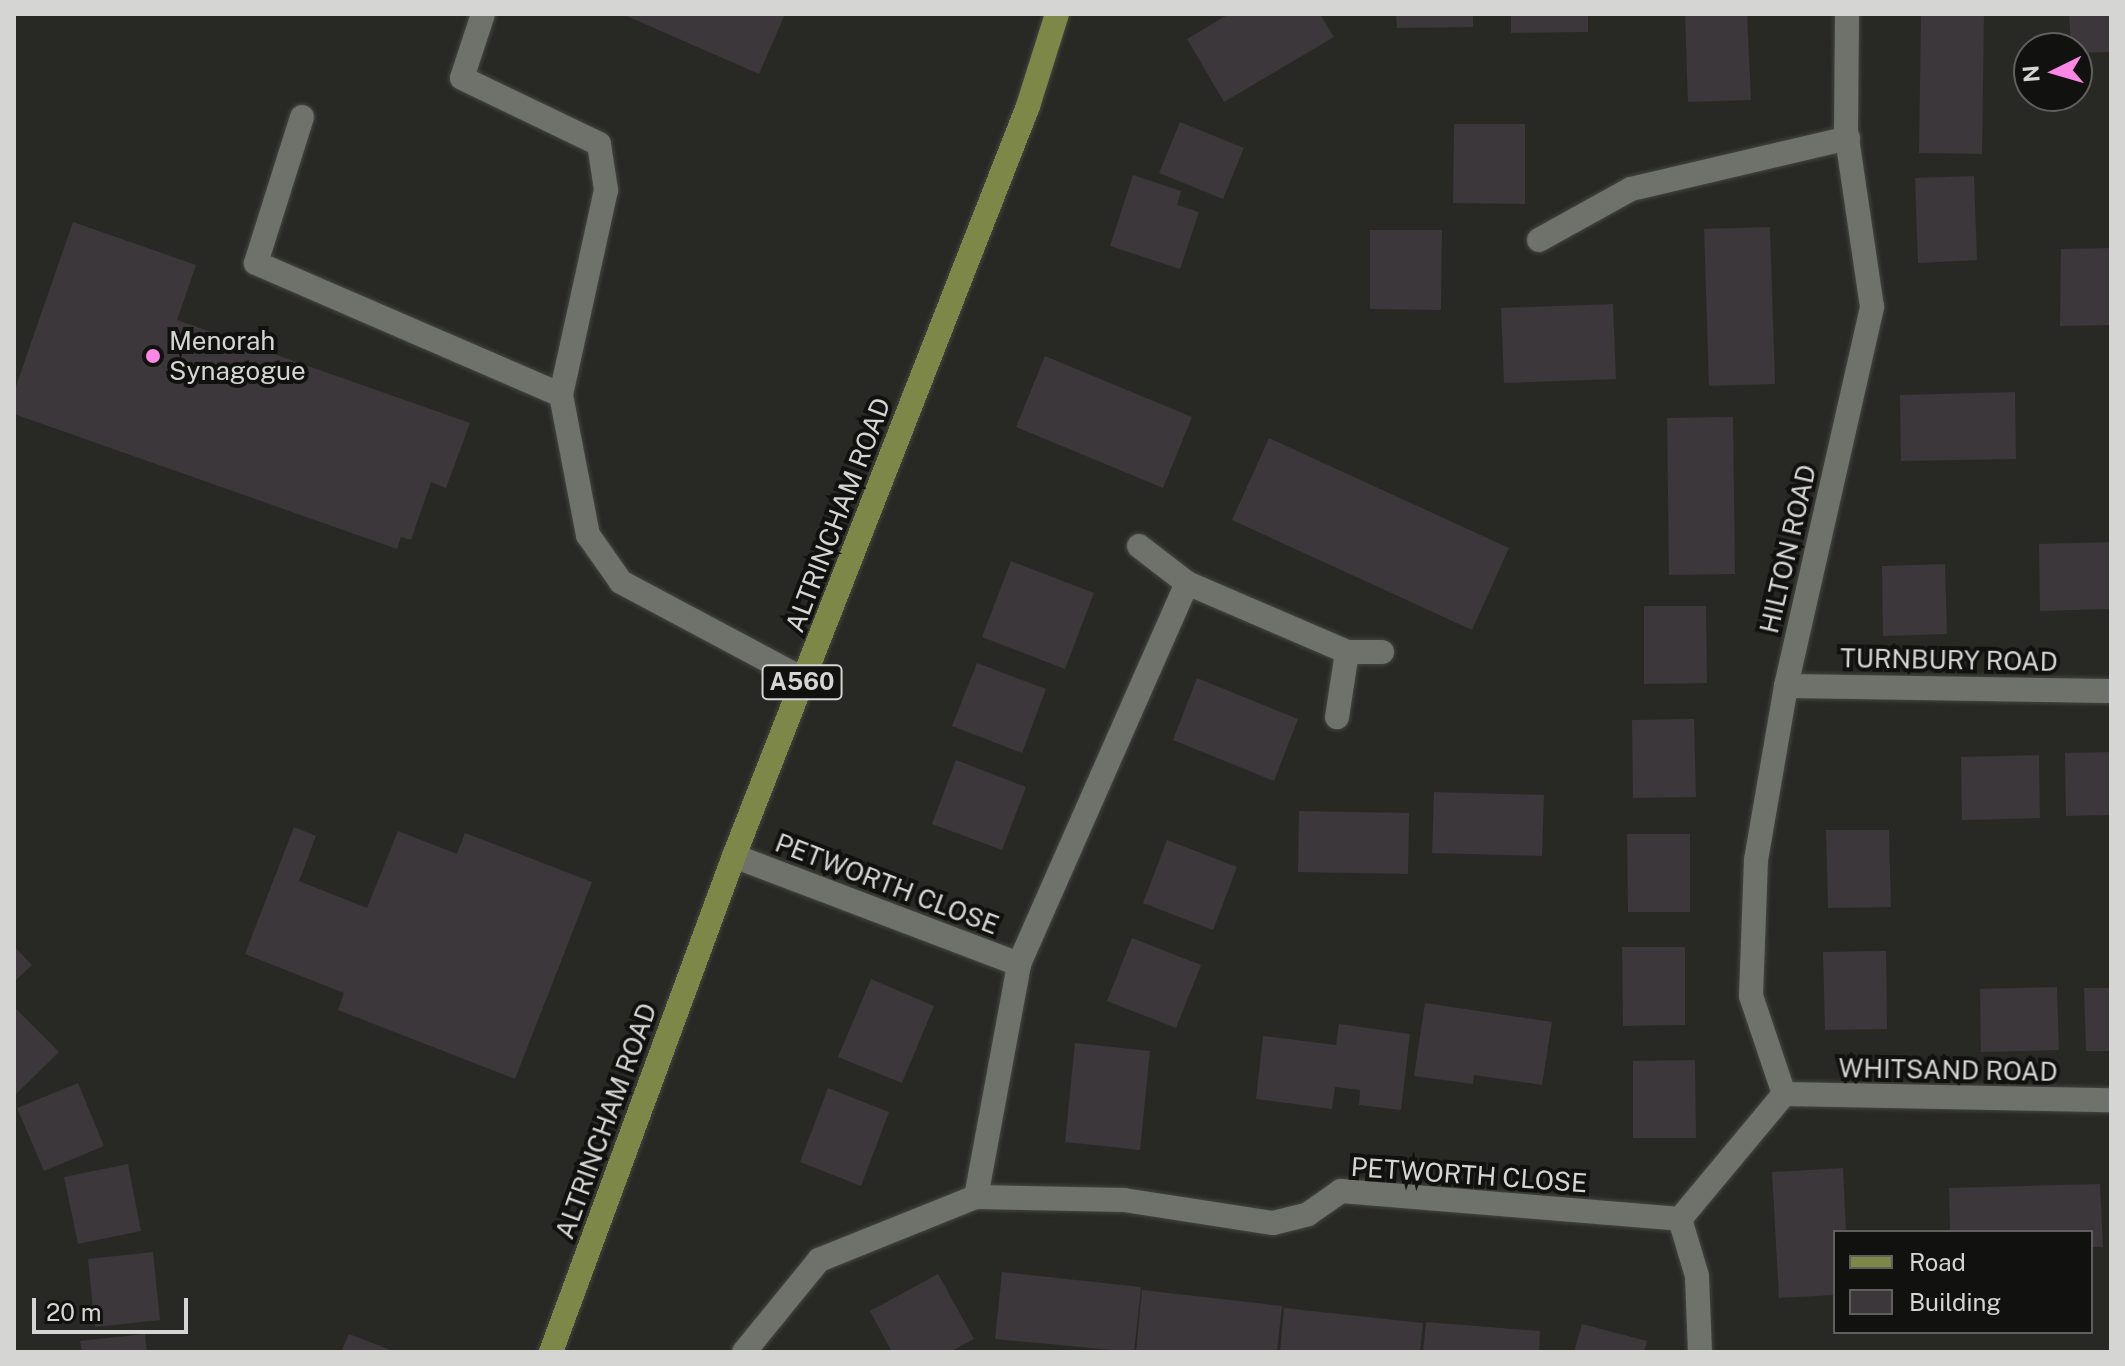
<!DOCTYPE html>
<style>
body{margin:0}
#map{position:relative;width:2125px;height:1366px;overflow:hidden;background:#282924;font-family:"Public Sans",sans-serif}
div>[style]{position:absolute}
.building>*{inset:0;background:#3b373a}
.roads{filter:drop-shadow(0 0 2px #444541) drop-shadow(0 0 2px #444541)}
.lane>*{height:24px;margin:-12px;padding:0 12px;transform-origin:12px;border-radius:12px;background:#6f716b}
.street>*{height:24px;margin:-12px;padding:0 12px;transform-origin:12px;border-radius:12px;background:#6f716b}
.primary>*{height:24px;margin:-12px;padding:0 12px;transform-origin:12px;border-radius:12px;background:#7d8748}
.dots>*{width:22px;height:22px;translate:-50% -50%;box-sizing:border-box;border:4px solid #11110f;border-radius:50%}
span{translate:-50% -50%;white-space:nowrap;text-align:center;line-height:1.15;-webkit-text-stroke:8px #11110f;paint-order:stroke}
.shield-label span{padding:2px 6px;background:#11110f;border:2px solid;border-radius:6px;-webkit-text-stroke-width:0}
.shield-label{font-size:24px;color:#d5d6d3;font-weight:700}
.poi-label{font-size:26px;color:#d5d6d3}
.left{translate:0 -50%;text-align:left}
.street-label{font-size:26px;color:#d5d6d3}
.frame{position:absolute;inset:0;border:16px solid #d5d6d3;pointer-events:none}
.legend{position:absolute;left:1833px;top:1230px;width:260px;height:104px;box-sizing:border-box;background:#11110f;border:2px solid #5f605d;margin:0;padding:10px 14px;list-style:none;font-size:24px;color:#d5d6d3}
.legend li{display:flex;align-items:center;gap:16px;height:40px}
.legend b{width:40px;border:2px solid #5f605d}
.north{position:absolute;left:2013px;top:32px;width:80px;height:80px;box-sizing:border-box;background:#11110f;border:2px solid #5f605d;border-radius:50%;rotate:265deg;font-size:22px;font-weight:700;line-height:32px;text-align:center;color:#d5d6d3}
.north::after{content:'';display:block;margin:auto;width:28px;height:36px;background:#fb86e5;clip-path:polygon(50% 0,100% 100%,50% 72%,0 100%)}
.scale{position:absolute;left:32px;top:1298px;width:156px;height:36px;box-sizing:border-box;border:4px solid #d5d6d3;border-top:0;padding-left:10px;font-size:24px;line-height:28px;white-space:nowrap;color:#d5d6d3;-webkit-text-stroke:6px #11110f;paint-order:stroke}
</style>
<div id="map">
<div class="building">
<div style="clip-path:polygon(622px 14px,785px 14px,759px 74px)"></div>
<div style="clip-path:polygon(1229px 14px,1320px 14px,1334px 37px,1224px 102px,1187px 39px)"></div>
<div style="clip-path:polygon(1396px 14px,1473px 14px,1473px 27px,1397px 28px)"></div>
<div style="clip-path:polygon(1511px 14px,1588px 14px,1588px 32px,1511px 33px)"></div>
<div style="clip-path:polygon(1685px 14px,1747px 14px,1751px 100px,1688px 102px)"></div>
<div style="clip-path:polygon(1921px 14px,1984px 14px,1982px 154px,1919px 153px)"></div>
<div style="clip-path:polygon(2069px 14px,2111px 14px,2111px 52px,2077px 53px,2071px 48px)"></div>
<div style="clip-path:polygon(1180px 122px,1244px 148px,1223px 199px,1159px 173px)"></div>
<div style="clip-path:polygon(1454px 124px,1525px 124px,1525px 204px,1453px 203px)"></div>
<div style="clip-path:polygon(1133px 175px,1181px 191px,1177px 205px,1199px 212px,1180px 269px,1110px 246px)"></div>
<div style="clip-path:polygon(1974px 176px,1977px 260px,1918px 263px,1915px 178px)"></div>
<div style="clip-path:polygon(73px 222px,196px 265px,177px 320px,470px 423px,446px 488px,431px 482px,411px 540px,401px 537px,397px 549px,14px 414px,14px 392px)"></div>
<div style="clip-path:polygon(1770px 227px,1775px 384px,1709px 386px,1704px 229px)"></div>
<div style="clip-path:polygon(1370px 230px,1442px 230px,1441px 310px,1370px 309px)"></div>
<div style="clip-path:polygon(2111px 248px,2111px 325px,2060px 326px,2061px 249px)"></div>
<div style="clip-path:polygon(1613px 304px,1616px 379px,1504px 383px,1501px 308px)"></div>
<div style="clip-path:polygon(1045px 356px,1192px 417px,1163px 488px,1016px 427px)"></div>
<div style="clip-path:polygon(2015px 392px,2016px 459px,1901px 461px,1900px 395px)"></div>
<div style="clip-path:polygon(1733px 417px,1735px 574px,1669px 575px,1667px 418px)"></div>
<div style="clip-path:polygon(1269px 438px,1509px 548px,1472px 630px,1232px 520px)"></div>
<div style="clip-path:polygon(2111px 542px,2111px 609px,2040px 611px,2039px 544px)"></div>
<div style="clip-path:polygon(1011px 561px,1094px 593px,1065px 669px,982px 637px)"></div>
<div style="clip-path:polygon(1945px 564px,1947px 634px,1883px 636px,1882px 566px)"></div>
<div style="clip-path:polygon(1644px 606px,1706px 606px,1707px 683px,1644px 684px)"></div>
<div style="clip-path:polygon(977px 663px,1046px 689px,1022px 753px,952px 726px)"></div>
<div style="clip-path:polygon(1197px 678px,1298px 719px,1274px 781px,1173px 740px)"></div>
<div style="clip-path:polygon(1694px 719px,1696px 797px,1633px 798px,1632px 720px)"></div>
<div style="clip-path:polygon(2111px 752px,2111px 815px,2066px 816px,2065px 753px)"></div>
<div style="clip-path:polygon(2039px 755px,2040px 818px,1962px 820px,1961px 757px)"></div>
<div style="clip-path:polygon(956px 760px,1026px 787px,1002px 850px,932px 824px)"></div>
<div style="clip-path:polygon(1434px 792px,1544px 795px,1542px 856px,1432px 853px)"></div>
<div style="clip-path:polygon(1299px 811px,1409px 813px,1408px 874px,1298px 872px)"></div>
<div style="clip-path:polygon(294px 827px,316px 836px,299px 881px,367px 908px,398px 831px,457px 854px,465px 833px,592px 882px,515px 1079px,338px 1010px,344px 993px,245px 954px)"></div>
<div style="clip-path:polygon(1826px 830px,1889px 830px,1891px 907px,1828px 908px)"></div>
<div style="clip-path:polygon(1627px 834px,1690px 834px,1690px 912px,1628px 912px)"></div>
<div style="clip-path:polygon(1167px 840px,1237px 867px,1213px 930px,1143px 903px)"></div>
<div style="clip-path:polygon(1132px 938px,1201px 965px,1176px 1028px,1107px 1001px)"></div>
<div style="clip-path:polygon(14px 946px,32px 965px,14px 982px)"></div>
<div style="clip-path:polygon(1622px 947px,1685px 947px,1685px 1025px,1623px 1026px)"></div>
<div style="clip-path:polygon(1886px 951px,1887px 1029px,1825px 1030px,1823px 952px)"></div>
<div style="clip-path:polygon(871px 979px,934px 1006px,902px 1083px,838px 1057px)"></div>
<div style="clip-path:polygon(2057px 987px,2059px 1050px,1981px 1052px,1980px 989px)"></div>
<div style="clip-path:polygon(2084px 988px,2111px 988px,2111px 1051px,2086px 1051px)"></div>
<div style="clip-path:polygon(1425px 1003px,1552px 1022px,1542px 1085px,1474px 1075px,1473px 1084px,1414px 1076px)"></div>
<div style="clip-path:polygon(14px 1007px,59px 1052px,14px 1096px)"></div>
<div style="clip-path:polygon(1339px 1024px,1410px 1034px,1401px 1110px,1359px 1105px,1360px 1090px,1335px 1087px,1332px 1109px,1256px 1099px,1263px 1036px,1336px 1045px)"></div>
<div style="clip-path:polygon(1075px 1043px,1150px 1051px,1140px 1150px,1065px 1142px)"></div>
<div style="clip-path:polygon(1695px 1060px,1696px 1138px,1633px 1138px,1633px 1061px)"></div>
<div style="clip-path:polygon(78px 1083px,104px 1146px,44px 1171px,17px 1108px)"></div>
<div style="clip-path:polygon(828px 1088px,889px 1112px,861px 1186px,800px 1162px)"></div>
<div style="clip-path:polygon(128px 1164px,141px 1231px,78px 1244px,64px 1177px)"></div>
<div style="clip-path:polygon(1843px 1168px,1846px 1232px,1835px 1232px,1835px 1295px,1779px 1298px,1772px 1172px)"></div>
<div style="clip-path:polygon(2100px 1184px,2103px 1247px,2091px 1247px,2091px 1232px,1950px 1232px,1949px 1188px)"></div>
<div style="clip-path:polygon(153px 1252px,160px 1320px,95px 1327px,88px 1259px)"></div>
<div style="clip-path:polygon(1002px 1272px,1141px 1287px,1134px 1352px,995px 1339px)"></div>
<div style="clip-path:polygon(938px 1274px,974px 1339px,950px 1352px,892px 1352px,870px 1311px)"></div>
<div style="clip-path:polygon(1142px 1290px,1282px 1306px,1277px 1352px,1136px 1352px)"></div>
<div style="clip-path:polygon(1284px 1308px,1423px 1323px,1420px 1352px,1280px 1352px)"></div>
<div style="clip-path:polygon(1426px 1322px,1540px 1331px,1539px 1352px,1423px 1352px)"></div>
<div style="clip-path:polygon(1582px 1324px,1647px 1341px,1644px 1352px,1574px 1352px)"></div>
<div style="clip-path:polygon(145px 1334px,147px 1352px,82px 1352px,80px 1341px)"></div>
<div style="clip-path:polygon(349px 1334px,396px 1352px,341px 1352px)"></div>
</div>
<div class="roads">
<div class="lane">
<div style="left:483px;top:14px;width:67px;rotate:108.2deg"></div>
<div style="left:462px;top:78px;width:152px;rotate:25.7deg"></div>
<div style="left:599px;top:144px;width:47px;rotate:81.3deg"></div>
<div style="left:606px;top:190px;width:210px;rotate:102.4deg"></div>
<div style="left:302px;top:117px;width:153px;rotate:107.5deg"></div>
<div style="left:256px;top:263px;width:332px;rotate:23.4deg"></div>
<div style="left:561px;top:395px;width:143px;rotate:79.1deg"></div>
<div style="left:588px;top:535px;width:57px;rotate:54.9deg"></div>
<div style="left:621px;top:582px;width:206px;rotate:28.1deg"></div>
<div style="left:1539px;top:240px;width:105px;rotate:-29deg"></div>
<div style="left:1631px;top:189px;width:223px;rotate:-13.2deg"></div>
</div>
<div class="street">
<div style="left:1139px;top:546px;width:61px;rotate:37.6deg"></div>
<div style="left:1347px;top:652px;width:35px"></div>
<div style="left:1786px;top:686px;width:325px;rotate:0.9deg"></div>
<div style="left:734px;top:856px;width:305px;rotate:20.8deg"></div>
<div style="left:1784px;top:1094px;width:103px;rotate:-108.6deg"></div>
<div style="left:1751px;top:996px;width:136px;rotate:-87.9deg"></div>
<div style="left:1756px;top:860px;width:177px;rotate:-80.2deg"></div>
<div style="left:1786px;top:686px;width:389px;rotate:-77.2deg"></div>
<div style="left:1872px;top:307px;width:178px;rotate:-98.4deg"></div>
<div style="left:1846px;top:131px;width:117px;rotate:-89.5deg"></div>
<div style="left:1784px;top:1094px;width:327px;rotate:1.1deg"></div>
<div style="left:976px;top:1197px;width:237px;rotate:-79.5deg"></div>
<div style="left:1019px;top:964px;width:416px;rotate:-66.2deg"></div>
<div style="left:1187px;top:583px;width:174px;rotate:23.3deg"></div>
<div style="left:1347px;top:652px;width:66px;rotate:98.7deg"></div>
<div style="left:744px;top:1352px;width:119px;rotate:-50.8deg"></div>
<div style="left:819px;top:1260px;width:169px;rotate:-21.9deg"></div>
<div style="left:976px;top:1197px;width:148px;rotate:1.2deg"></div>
<div style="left:1124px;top:1200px;width:151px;rotate:8.8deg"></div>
<div style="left:1273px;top:1223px;width:36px;rotate:-14deg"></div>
<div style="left:1308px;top:1214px;width:40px;rotate:-34.9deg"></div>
<div style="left:1341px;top:1191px;width:340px;rotate:4.7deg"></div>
<div style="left:1700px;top:1352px;width:76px;rotate:-92.3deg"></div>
<div style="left:1697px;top:1276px;width:59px;rotate:-106.6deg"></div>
<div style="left:1680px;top:1219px;width:163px;rotate:-50.2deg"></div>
</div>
<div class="primary">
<div style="left:551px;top:1352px;width:529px;rotate:-69.75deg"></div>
<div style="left:734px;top:856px;width:806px;rotate:-68.59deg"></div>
<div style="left:1028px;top:106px;width:96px;rotate:-72.5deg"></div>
</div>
</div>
<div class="dots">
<div style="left:153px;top:356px;background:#fb86e5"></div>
</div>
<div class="shield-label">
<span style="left:802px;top:682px">A560</span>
</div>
<div class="poi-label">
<span class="left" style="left:169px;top:356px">Menorah<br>Synagogue</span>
</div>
<div class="street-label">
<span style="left:838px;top:515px;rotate:-69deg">ALTRINCHAM ROAD</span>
<span style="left:1788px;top:549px;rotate:-77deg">HILTON ROAD</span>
<span style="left:1949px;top:660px;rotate:1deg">TURNBURY ROAD</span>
<span style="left:887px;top:884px;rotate:21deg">PETWORTH CLOSE</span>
<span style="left:1948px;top:1070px;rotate:1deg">WHITSAND ROAD</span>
<span style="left:606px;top:1121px;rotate:-70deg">ALTRINCHAM ROAD</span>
<span style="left:1469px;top:1175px;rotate:4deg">PETWORTH CLOSE</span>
</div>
<div class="frame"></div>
<ul class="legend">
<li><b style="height:10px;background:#7d8748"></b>Road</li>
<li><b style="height:22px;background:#3b373a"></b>Building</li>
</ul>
<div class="north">N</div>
<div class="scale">20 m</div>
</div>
